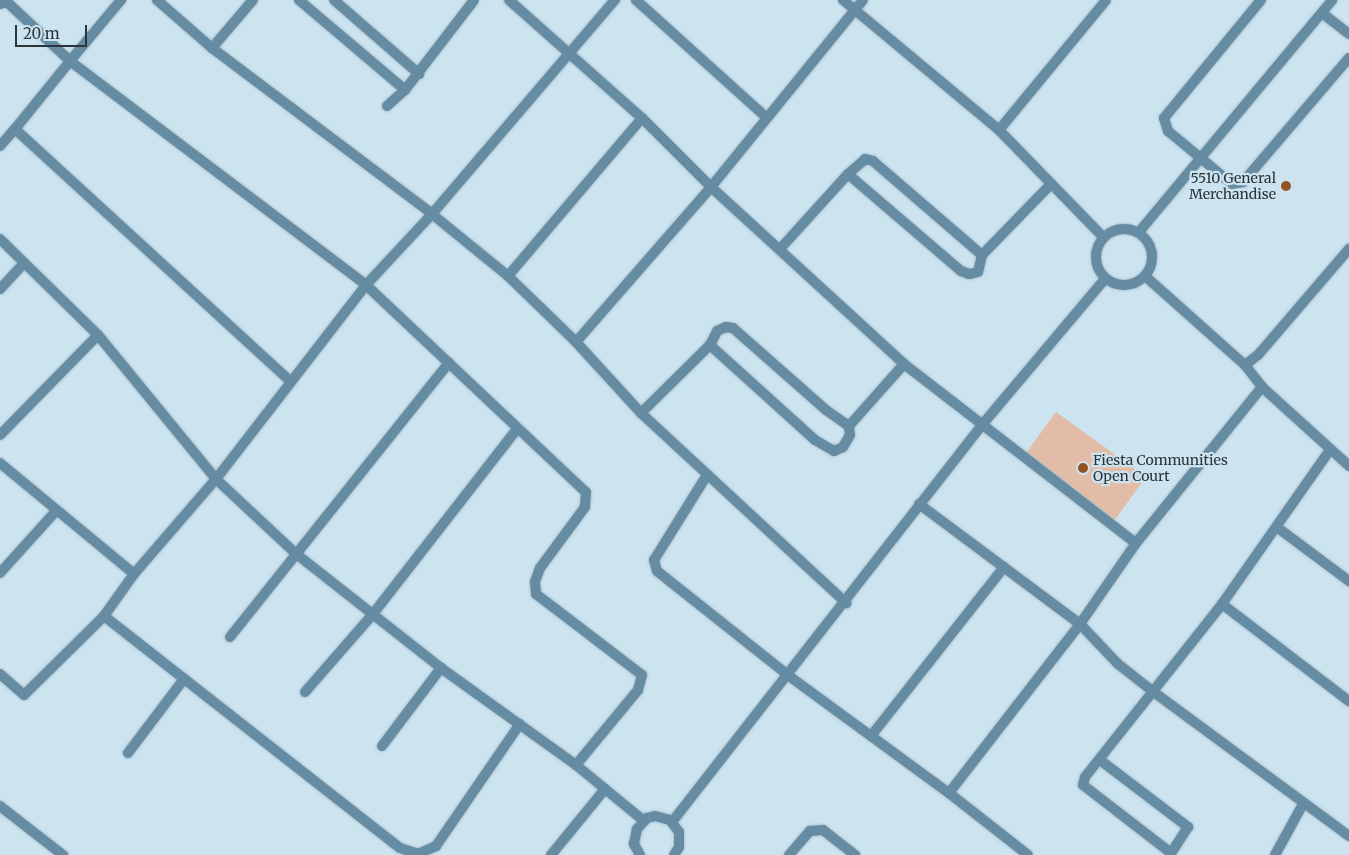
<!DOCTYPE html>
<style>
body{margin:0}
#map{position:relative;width:1349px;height:855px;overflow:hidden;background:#cce3f0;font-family:Merriweather,serif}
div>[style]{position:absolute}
.green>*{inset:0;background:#e2bca6}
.roads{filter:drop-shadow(0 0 1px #acc0cb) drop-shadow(0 0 1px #acc0cb)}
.minor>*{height:10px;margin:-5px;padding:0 5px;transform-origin:5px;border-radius:5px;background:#658ca3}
.minor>.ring{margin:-5px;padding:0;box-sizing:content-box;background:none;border:10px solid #658ca3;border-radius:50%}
.dots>*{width:14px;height:14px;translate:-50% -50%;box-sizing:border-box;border:2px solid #cce3f0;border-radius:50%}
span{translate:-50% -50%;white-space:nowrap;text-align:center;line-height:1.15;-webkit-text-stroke:4.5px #cce3f0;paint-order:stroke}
.poi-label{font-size:14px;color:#2b3439}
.right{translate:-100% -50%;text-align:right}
.left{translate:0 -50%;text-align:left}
.scale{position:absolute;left:15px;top:25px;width:72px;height:22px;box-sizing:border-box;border:2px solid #2b3439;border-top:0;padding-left:6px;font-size:15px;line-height:18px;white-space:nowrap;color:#2b3439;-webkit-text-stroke:4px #cce3f0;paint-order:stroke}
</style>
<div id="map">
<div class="green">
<div style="clip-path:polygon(1056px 412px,1146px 477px,1111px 525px,1021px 460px)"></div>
</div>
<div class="roads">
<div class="minor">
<div style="left:157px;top:0;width:73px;rotate:41.1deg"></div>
<div style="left:212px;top:48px;width:276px;rotate:37deg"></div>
<div style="left:432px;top:214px;width:98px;rotate:39.2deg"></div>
<div style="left:508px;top:276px;width:95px;rotate:44.1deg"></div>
<div style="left:576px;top:342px;width:96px;rotate:47.5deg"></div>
<div style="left:641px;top:413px;width:280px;rotate:42.8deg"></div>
<div style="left:299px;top:0;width:139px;rotate:40.3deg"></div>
<div style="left:405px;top:90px;width:113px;rotate:-52.5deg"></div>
<div style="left:334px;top:0;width:113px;rotate:41deg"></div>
<div style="left:509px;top:0;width:178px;rotate:41.6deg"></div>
<div style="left:642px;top:118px;width:98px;rotate:45deg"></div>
<div style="left:711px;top:187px;width:262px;rotate:42.5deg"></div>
<div style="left:904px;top:364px;width:293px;rotate:37.7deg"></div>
<div style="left:636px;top:0;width:175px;rotate:42deg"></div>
<div style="left:843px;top:0;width:203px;rotate:39.8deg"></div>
<div style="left:999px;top:130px;width:149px;rotate:45.8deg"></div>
<div style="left:1261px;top:0;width:153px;rotate:129.4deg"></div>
<div style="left:1164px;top:118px;width:14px;rotate:73deg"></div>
<div style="left:1168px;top:131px;width:83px;rotate:39.6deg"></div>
<div style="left:1232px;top:184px;width:11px;rotate:-10deg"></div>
<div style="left:1243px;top:182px;width:163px;rotate:-49.5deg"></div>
<div style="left:0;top:4px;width:7px;rotate:-16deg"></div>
<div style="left:7px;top:2px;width:86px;rotate:43.1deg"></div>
<div style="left:70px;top:61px;width:80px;rotate:-50.1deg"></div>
<div style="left:1322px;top:13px;width:34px;rotate:38deg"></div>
<div style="left:212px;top:48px;width:63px;rotate:-49.5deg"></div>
<div style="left:387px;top:106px;width:24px;rotate:-42deg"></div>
<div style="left:15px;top:129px;width:87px;rotate:-51deg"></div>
<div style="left:70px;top:61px;width:371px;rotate:37.1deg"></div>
<div style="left:366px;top:285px;width:302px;rotate:43.3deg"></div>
<div style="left:586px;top:492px;width:15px;rotate:94deg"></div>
<div style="left:585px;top:507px;width:76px;rotate:126.4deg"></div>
<div style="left:540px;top:568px;width:15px;rotate:110deg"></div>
<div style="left:535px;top:582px;width:12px;rotate:85deg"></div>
<div style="left:536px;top:594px;width:133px;rotate:37.4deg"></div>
<div style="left:642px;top:675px;width:16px;rotate:105deg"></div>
<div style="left:638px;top:690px;width:97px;rotate:129.6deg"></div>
<div style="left:999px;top:130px;width:168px;rotate:-50.5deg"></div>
<div style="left:0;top:146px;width:23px;rotate:-49deg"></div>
<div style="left:15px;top:129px;width:374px;rotate:42.5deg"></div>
<div style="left:865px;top:159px;width:8px;rotate:14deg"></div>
<div style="left:873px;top:161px;width:144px;rotate:40.8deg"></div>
<div style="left:982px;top:255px;width:17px;rotate:103deg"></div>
<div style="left:978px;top:272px;width:9px;rotate:167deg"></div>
<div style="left:969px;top:274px;width:9px;rotate:-159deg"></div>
<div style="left:961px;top:271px;width:149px;rotate:-139.4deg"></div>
<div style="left:848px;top:174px;width:23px;rotate:-41deg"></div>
<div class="ring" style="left:1096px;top:229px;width:46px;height:46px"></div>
<div style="left:1139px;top:232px;width:302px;rotate:-50.2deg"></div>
<div style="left:0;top:239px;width:137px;rotate:44.4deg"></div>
<div style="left:98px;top:335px;width:186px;rotate:50.7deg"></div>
<div style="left:216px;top:479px;width:108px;rotate:43.1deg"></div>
<div style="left:295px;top:553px;width:186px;rotate:38.2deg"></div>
<div style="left:441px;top:668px;width:166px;rotate:35.7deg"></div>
<div style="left:576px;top:765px;width:88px;rotate:39.5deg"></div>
<div style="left:780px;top:249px;width:101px;rotate:-47.8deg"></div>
<div style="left:982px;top:255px;width:98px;rotate:-45.8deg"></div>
<div style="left:508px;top:276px;width:207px;rotate:-49.7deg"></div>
<div style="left:1145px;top:276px;width:134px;rotate:41.7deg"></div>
<div style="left:1245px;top:365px;width:28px;rotate:52deg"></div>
<div style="left:1262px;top:387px;width:118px;rotate:42.2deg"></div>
<div style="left:0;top:289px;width:35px;rotate:-47deg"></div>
<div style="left:726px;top:327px;width:7px;rotate:8deg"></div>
<div style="left:733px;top:328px;width:124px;rotate:41.4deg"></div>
<div style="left:826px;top:410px;width:28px;rotate:35deg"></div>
<div style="left:849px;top:426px;width:9px;rotate:84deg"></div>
<div style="left:850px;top:435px;width:14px;rotate:120deg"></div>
<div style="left:843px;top:447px;width:10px;rotate:156deg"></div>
<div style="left:834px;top:451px;width:22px;rotate:-150deg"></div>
<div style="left:815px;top:440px;width:142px;rotate:-137.9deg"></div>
<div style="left:710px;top:345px;width:16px;rotate:-63deg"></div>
<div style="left:717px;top:331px;width:10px;rotate:-24deg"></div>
<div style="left:576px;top:342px;width:206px;rotate:-48.9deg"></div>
<div style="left:711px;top:187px;width:241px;rotate:-50.9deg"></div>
<div style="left:1245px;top:365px;width:16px;rotate:-38deg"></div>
<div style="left:1258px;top:355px;width:140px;rotate:-49.4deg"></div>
<div style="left:641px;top:413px;width:97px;rotate:-44.6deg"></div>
<div style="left:849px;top:426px;width:83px;rotate:-48.4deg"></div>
<div style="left:0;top:435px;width:140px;rotate:-45.6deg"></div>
<div style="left:0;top:463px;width:174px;rotate:39.6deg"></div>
<div style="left:707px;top:475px;width:100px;rotate:121.9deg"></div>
<div style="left:654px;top:560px;width:11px;rotate:75deg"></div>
<div style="left:657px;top:571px;width:169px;rotate:38.5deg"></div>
<div style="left:789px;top:676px;width:198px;rotate:36.2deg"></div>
<div style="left:949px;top:793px;width:100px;rotate:38.1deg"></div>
<div style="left:919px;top:504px;width:201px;rotate:36.7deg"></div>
<div style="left:1080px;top:624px;width:55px;rotate:46.5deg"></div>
<div style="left:1118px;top:664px;width:47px;rotate:38.1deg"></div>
<div style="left:1155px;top:693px;width:241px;rotate:36.4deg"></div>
<div style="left:1278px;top:528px;width:89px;rotate:36.7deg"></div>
<div style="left:0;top:573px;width:84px;rotate:-47.9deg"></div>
<div style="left:1222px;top:604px;width:160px;rotate:37.4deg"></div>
<div style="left:104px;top:616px;width:376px;rotate:38.1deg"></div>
<div style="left:400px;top:848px;width:19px;rotate:18deg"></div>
<div style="left:418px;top:854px;width:20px;rotate:-24deg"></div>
<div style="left:436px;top:846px;width:148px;rotate:-55.5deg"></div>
<div style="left:230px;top:637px;width:351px;rotate:-51.4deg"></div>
<div style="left:0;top:674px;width:32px;rotate:41deg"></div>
<div style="left:24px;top:695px;width:112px;rotate:-44.6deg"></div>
<div style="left:104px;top:616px;width:52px;rotate:-54.5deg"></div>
<div style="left:134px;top:574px;width:125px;rotate:-49.2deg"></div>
<div style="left:216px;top:479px;width:245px;rotate:-52.3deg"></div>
<div style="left:366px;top:285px;width:97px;rotate:-47.1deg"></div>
<div style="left:432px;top:214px;width:282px;rotate:-49.5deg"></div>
<div style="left:305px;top:692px;width:103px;rotate:-48.9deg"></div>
<div style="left:373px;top:614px;width:234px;rotate:-52.1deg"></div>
<div style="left:871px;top:736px;width:215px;rotate:-51.8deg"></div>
<div style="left:382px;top:746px;width:98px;rotate:-52.9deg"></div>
<div style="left:128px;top:753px;width:93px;rotate:-52.9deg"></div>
<div style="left:1100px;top:760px;width:111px;rotate:37.3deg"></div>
<div style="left:1188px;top:827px;width:33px;rotate:123deg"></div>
<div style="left:949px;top:793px;width:214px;rotate:-52.2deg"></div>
<div style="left:1080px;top:624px;width:98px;rotate:-55.3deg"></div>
<div style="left:1136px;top:543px;width:201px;rotate:-51.1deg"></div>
<div style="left:0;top:806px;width:80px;rotate:37.9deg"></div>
<div style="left:672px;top:822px;width:504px;rotate:-52.02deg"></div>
<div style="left:982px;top:425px;width:191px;rotate:-49.9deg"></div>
<div style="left:1171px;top:853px;width:111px;rotate:-142.3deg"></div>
<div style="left:1083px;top:785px;width:8px;rotate:-76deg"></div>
<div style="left:1085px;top:777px;width:221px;rotate:-51.6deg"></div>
<div style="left:1222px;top:604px;width:187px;rotate:-55deg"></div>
<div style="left:551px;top:855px;width:85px;rotate:-50.7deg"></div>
<div style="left:640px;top:855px;width:13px;rotate:-119deg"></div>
<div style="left:634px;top:844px;width:15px;rotate:-79deg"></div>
<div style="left:637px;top:829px;width:15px;rotate:-48deg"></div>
<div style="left:647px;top:818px;width:8px;rotate:-14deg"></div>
<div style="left:655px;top:816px;width:16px;rotate:15deg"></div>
<div style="left:670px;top:820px;width:15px;rotate:53deg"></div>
<div style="left:679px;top:832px;width:15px;rotate:90deg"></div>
<div style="left:679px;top:847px;width:9px;rotate:122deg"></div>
<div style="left:789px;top:855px;width:32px;rotate:-49deg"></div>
<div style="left:810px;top:831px;width:13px;rotate:-4deg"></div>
<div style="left:823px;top:830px;width:41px;rotate:38deg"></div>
<div style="left:1275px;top:855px;width:58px;rotate:-61.2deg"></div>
</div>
</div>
<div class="dots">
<div style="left:1286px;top:186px;background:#945122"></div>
<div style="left:1083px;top:468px;background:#945122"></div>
</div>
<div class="poi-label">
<span class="right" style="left:1276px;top:186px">5510 General<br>Merchandise</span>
<span class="left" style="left:1093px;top:468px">Fiesta Communities<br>Open Court</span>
</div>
<div class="scale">20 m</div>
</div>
